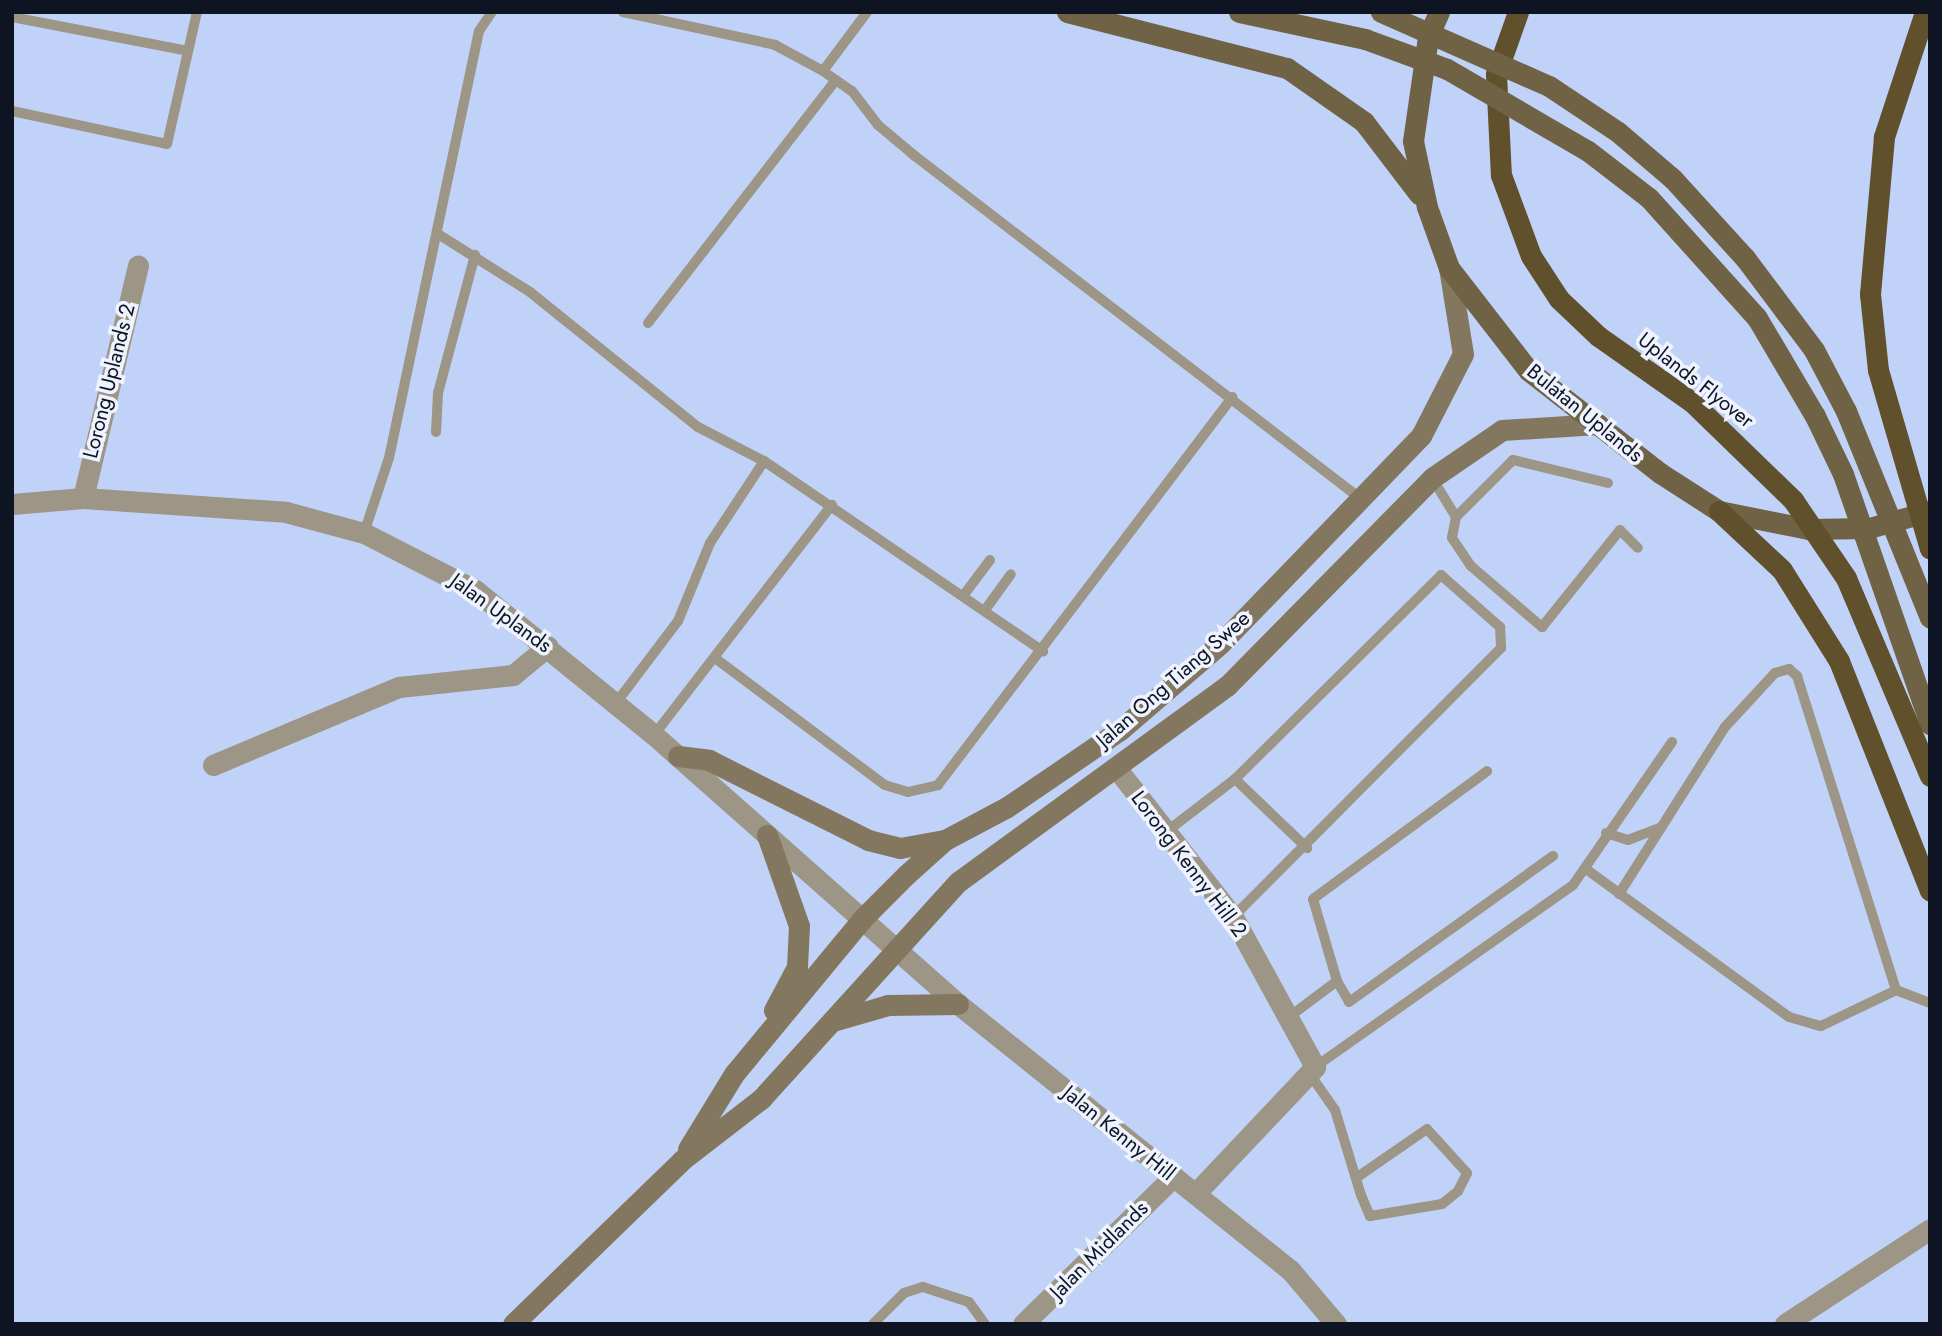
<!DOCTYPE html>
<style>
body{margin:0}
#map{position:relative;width:1942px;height:1336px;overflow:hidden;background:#c1d2f8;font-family:Jost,sans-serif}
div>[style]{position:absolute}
.lane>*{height:10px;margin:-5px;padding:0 5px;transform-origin:5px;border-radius:5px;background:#9d9585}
.street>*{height:21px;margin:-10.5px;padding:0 10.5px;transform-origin:10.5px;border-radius:10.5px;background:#9d9585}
.secondary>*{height:21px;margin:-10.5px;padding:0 10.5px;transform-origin:10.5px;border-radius:10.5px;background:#83785f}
.primary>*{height:21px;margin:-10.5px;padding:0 10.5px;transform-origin:10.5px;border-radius:10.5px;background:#706244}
.highway>*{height:21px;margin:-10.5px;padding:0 10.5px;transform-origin:10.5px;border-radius:10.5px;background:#60502c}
.primary-bridge>*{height:21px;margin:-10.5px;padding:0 10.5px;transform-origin:10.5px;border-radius:10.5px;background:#706244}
.highway-bridge>*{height:21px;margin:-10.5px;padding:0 10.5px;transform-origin:10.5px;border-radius:10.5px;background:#60502c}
span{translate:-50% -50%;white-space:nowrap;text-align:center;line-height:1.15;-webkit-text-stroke:7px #eef3ff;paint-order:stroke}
.street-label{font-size:21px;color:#0e1421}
.frame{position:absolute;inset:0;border:14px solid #0e1421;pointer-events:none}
</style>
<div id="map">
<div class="lane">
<div style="left:623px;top:12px;width:156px;rotate:12.2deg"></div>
<div style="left:775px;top:45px;width:55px;rotate:28.4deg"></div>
<div style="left:823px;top:71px;width:35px;rotate:35deg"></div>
<div style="left:852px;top:91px;width:43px;rotate:52.6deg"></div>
<div style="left:878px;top:125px;width:48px;rotate:40deg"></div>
<div style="left:915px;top:156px;width:563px;rotate:37.56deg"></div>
<div style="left:12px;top:17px;width:179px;rotate:10.9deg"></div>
<div style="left:823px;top:71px;width:74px;rotate:-53.3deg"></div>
<div style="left:12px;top:111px;width:158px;rotate:12deg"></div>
<div style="left:167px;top:144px;width:135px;rotate:-77.2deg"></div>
<div style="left:438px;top:234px;width:109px;rotate:32.2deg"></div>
<div style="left:530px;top:292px;width:216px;rotate:38.8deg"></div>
<div style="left:698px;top:427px;width:74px;rotate:27.3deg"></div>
<div style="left:764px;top:461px;width:338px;rotate:34.3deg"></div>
<div style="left:648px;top:323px;width:307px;rotate:-52.3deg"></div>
<div style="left:436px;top:432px;width:39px;rotate:-87deg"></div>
<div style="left:438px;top:393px;width:143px;rotate:-75deg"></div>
<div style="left:1432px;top:478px;width:46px;rotate:58.4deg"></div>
<div style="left:1608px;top:483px;width:98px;rotate:-166.4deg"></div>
<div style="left:1513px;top:460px;width:81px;rotate:135deg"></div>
<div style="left:1456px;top:517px;width:21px;rotate:101deg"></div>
<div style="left:1452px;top:538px;width:34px;rotate:56deg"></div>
<div style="left:1471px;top:566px;width:94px;rotate:40.7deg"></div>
<div style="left:1542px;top:627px;width:124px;rotate:-51.2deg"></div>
<div style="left:1620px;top:530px;width:25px;rotate:45deg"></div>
<div style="left:364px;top:533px;width:79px;rotate:-71.6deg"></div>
<div style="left:389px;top:458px;width:436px;rotate:-78.1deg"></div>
<div style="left:479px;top:31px;width:23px;rotate:-56deg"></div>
<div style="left:963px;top:596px;width:45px;rotate:-53.1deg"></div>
<div style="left:985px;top:610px;width:44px;rotate:-54.2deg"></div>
<div style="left:715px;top:658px;width:212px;rotate:36.8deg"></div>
<div style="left:885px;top:785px;width:24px;rotate:17deg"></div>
<div style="left:908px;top:792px;width:31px;rotate:-13deg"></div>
<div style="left:938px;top:785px;width:487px;rotate:-52.8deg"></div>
<div style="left:616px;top:703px;width:103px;rotate:-52.9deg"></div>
<div style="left:678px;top:621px;width:84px;rotate:-67.7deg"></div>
<div style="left:710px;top:543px;width:98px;rotate:-56.6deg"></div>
<div style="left:654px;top:735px;width:291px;rotate:-52.3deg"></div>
<div style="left:1235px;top:779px;width:100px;rotate:43.8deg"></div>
<div style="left:1166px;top:832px;width:87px;rotate:-37.5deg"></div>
<div style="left:1235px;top:779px;width:290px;rotate:-44.7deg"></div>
<div style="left:1441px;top:575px;width:79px;rotate:41.4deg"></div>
<div style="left:1500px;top:627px;width:21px;rotate:87deg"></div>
<div style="left:1501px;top:648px;width:380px;rotate:134.9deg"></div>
<div style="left:1606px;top:833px;width:23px;rotate:18deg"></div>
<div style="left:1628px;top:840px;width:36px;rotate:-21deg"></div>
<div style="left:1586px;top:869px;width:251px;rotate:36.1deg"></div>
<div style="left:1789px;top:1017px;width:33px;rotate:16deg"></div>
<div style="left:1821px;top:1026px;width:83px;rotate:-25.6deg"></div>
<div style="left:1896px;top:990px;width:36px;rotate:21deg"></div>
<div style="left:1619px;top:894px;width:198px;rotate:-57.6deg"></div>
<div style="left:1725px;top:727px;width:74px;rotate:-47.2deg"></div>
<div style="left:1775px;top:673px;width:15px;rotate:-16deg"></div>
<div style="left:1789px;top:669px;width:11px;rotate:41deg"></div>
<div style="left:1797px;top:676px;width:329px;rotate:72.5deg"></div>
<div style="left:1337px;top:981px;width:85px;rotate:-106.3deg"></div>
<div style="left:1313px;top:899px;width:216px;rotate:-36.3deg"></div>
<div style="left:1289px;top:1017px;width:60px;rotate:-36.9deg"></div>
<div style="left:1337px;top:981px;width:24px;rotate:60deg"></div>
<div style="left:1349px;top:1002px;width:251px;rotate:-35.6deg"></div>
<div style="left:1315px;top:1067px;width:316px;rotate:-35.2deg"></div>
<div style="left:1573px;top:885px;width:174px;rotate:-55.3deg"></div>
<div style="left:1309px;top:1073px;width:45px;rotate:54.9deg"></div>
<div style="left:1335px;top:1110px;width:89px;rotate:73deg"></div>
<div style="left:1361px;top:1195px;width:23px;rotate:67deg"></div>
<div style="left:1370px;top:1216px;width:73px;rotate:-9.5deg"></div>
<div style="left:1442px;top:1204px;width:21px;rotate:-39deg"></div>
<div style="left:1458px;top:1191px;width:20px;rotate:-63deg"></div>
<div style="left:1467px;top:1173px;width:59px;rotate:-132.3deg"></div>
<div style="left:1427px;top:1129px;width:86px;rotate:145.4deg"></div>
<div style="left:873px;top:1324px;width:44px;rotate:-45deg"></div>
<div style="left:904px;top:1293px;width:20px;rotate:-18deg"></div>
<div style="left:923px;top:1287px;width:48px;rotate:18.1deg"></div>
<div style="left:969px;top:1302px;width:27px;rotate:54deg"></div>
</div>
<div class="street">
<div style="left:83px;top:498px;width:239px;rotate:-76.7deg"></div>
<div style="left:12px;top:504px;width:71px;rotate:-4.8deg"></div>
<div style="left:83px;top:498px;width:203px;rotate:3.9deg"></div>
<div style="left:286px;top:512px;width:81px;rotate:15.1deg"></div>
<div style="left:364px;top:533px;width:125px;rotate:27.2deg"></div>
<div style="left:475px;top:590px;width:230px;rotate:39deg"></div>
<div style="left:654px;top:735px;width:406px;rotate:41.5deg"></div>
<div style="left:958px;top:1004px;width:427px;rotate:38.7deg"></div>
<div style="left:1291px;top:1271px;width:70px;rotate:49.7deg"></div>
<div style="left:213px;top:765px;width:202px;rotate:-22.8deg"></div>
<div style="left:399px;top:687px;width:115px;rotate:-6deg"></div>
<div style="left:513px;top:675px;width:45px;rotate:-39.6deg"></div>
<div style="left:1117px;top:769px;width:188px;rotate:51.9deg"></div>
<div style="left:1233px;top:917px;width:171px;rotate:61.3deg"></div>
<div style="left:1315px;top:1067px;width:173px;rotate:133.4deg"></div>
<div style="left:1023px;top:1324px;width:211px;rotate:-44.4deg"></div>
<div style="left:1785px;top:1324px;width:173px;rotate:-33.2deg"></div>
</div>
<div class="secondary">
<div style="left:678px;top:756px;width:31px;rotate:7deg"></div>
<div style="left:709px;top:760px;width:178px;rotate:26.7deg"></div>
<div style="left:868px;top:840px;width:33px;rotate:14deg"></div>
<div style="left:900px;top:848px;width:46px;rotate:-10.1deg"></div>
<div style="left:767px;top:835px;width:96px;rotate:70.6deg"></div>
<div style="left:799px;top:926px;width:41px;rotate:92.8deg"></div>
<div style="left:797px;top:967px;width:49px;rotate:118.1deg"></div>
<div style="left:833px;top:1021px;width:57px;rotate:-16.2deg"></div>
<div style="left:888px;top:1005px;width:70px;rotate:-0.8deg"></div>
<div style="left:688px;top:1149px;width:88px;rotate:-58.5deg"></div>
<div style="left:734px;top:1074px;width:201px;rotate:-50.4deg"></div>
<div style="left:862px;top:919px;width:62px;rotate:-45deg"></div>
<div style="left:906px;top:875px;width:52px;rotate:-41.9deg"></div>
<div style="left:945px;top:840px;width:70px;rotate:-28deg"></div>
<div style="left:1007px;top:807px;width:137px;rotate:-34.3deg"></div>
<div style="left:1120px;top:730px;width:133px;rotate:-40.7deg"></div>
<div style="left:1221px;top:643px;width:288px;rotate:-46deg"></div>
<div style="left:1421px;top:436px;width:92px;rotate:-62.9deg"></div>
<div style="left:1463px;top:354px;width:87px;rotate:-99.2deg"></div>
<div style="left:513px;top:1324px;width:235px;rotate:-44.1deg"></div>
<div style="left:682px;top:1160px;width:100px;rotate:-37.7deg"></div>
<div style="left:761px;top:1099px;width:293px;rotate:-47.8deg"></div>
<div style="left:958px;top:882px;width:333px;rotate:-36.1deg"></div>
<div style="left:1227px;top:686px;width:292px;rotate:-45.4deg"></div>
<div style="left:1432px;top:478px;width:85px;rotate:-34.4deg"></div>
<div style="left:1502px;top:430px;width:96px;rotate:-3.6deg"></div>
</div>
<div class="primary">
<div style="left:1067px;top:12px;width:227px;rotate:14.3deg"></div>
<div style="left:1287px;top:68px;width:94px;rotate:35deg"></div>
<div style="left:1364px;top:122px;width:91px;rotate:52.6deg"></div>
<div style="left:1439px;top:12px;width:27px;rotate:114deg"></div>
<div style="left:1428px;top:37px;width:105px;rotate:98.2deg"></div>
<div style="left:1413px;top:141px;width:67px;rotate:78deg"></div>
<div style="left:1427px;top:207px;width:65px;rotate:70.2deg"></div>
<div style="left:1449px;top:268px;width:130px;rotate:52.2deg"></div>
<div style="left:1529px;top:371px;width:166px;rotate:37.9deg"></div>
<div style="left:1660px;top:473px;width:70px;rotate:32.8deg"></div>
<div style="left:1719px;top:511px;width:91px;rotate:11.4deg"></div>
<div style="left:1808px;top:529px;width:61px;rotate:-0.9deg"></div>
<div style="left:1869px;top:528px;width:63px;rotate:-15.6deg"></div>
</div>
<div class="highway">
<div style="left:1518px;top:12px;width:66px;rotate:109.5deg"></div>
<div style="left:1496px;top:74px;width:101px;rotate:87.2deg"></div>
<div style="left:1501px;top:175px;width:86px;rotate:69.7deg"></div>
<div style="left:1531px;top:256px;width:51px;rotate:56.9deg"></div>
<div style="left:1559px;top:299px;width:54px;rotate:43.5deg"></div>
<div style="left:1719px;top:511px;width:86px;rotate:43.1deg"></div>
<div style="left:1782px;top:570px;width:107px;rotate:57.9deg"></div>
<div style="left:1839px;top:661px;width:247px;rotate:68.4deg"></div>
</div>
<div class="primary-bridge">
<div style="left:1239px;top:12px;width:129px;rotate:12.1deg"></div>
<div style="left:1365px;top:39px;width:87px;rotate:20.1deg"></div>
<div style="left:1447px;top:69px;width:163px;rotate:30.2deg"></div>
<div style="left:1588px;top:151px;width:77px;rotate:37.6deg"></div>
<div style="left:1649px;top:198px;width:161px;rotate:48deg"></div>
<div style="left:1757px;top:318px;width:114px;rotate:59.4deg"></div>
<div style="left:1815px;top:416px;width:64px;rotate:64.2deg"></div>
<div style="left:1843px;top:474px;width:265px;rotate:70.8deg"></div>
<div style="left:1381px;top:12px;width:184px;rotate:23.8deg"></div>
<div style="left:1549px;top:86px;width:83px;rotate:33.7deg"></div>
<div style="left:1618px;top:132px;width:72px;rotate:40.5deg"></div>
<div style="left:1673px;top:179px;width:107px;rotate:47.7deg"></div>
<div style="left:1745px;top:258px;width:115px;rotate:53.1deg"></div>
<div style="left:1814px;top:350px;width:69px;rotate:62.3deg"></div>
<div style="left:1846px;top:411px;width:223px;rotate:67.9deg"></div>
</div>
<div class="highway-bridge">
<div style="left:1925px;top:12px;width:132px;rotate:108.2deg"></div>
<div style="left:1884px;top:137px;width:158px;rotate:95.1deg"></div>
<div style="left:1870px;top:294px;width:76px;rotate:84deg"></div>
<div style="left:1878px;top:370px;width:186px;rotate:73.8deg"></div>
<div style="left:1598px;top:336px;width:115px;rotate:35.1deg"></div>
<div style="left:1692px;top:402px;width:141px;rotate:44.1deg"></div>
<div style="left:1793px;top:500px;width:94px;rotate:55.8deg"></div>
<div style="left:1846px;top:578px;width:215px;rotate:67deg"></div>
</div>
<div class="street-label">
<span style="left:1696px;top:380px;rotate:38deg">Uplands Flyover</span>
<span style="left:109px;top:381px;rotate:-76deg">Lorong Uplands 2</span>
<span style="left:1585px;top:413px;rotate:39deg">Bulatan Uplands</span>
<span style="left:501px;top:613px;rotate:36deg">Jalan Uplands</span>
<span style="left:1173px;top:679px;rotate:-41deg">Jalan Ong Tiang Swee</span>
<span style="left:1189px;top:864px;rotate:53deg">Lorong Kenny Hill 2</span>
<span style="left:1119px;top:1133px;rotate:39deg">Jalan Kenny Hill</span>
<span style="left:1099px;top:1250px;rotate:-45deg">Jalan Midlands</span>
</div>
<div class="frame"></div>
</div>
